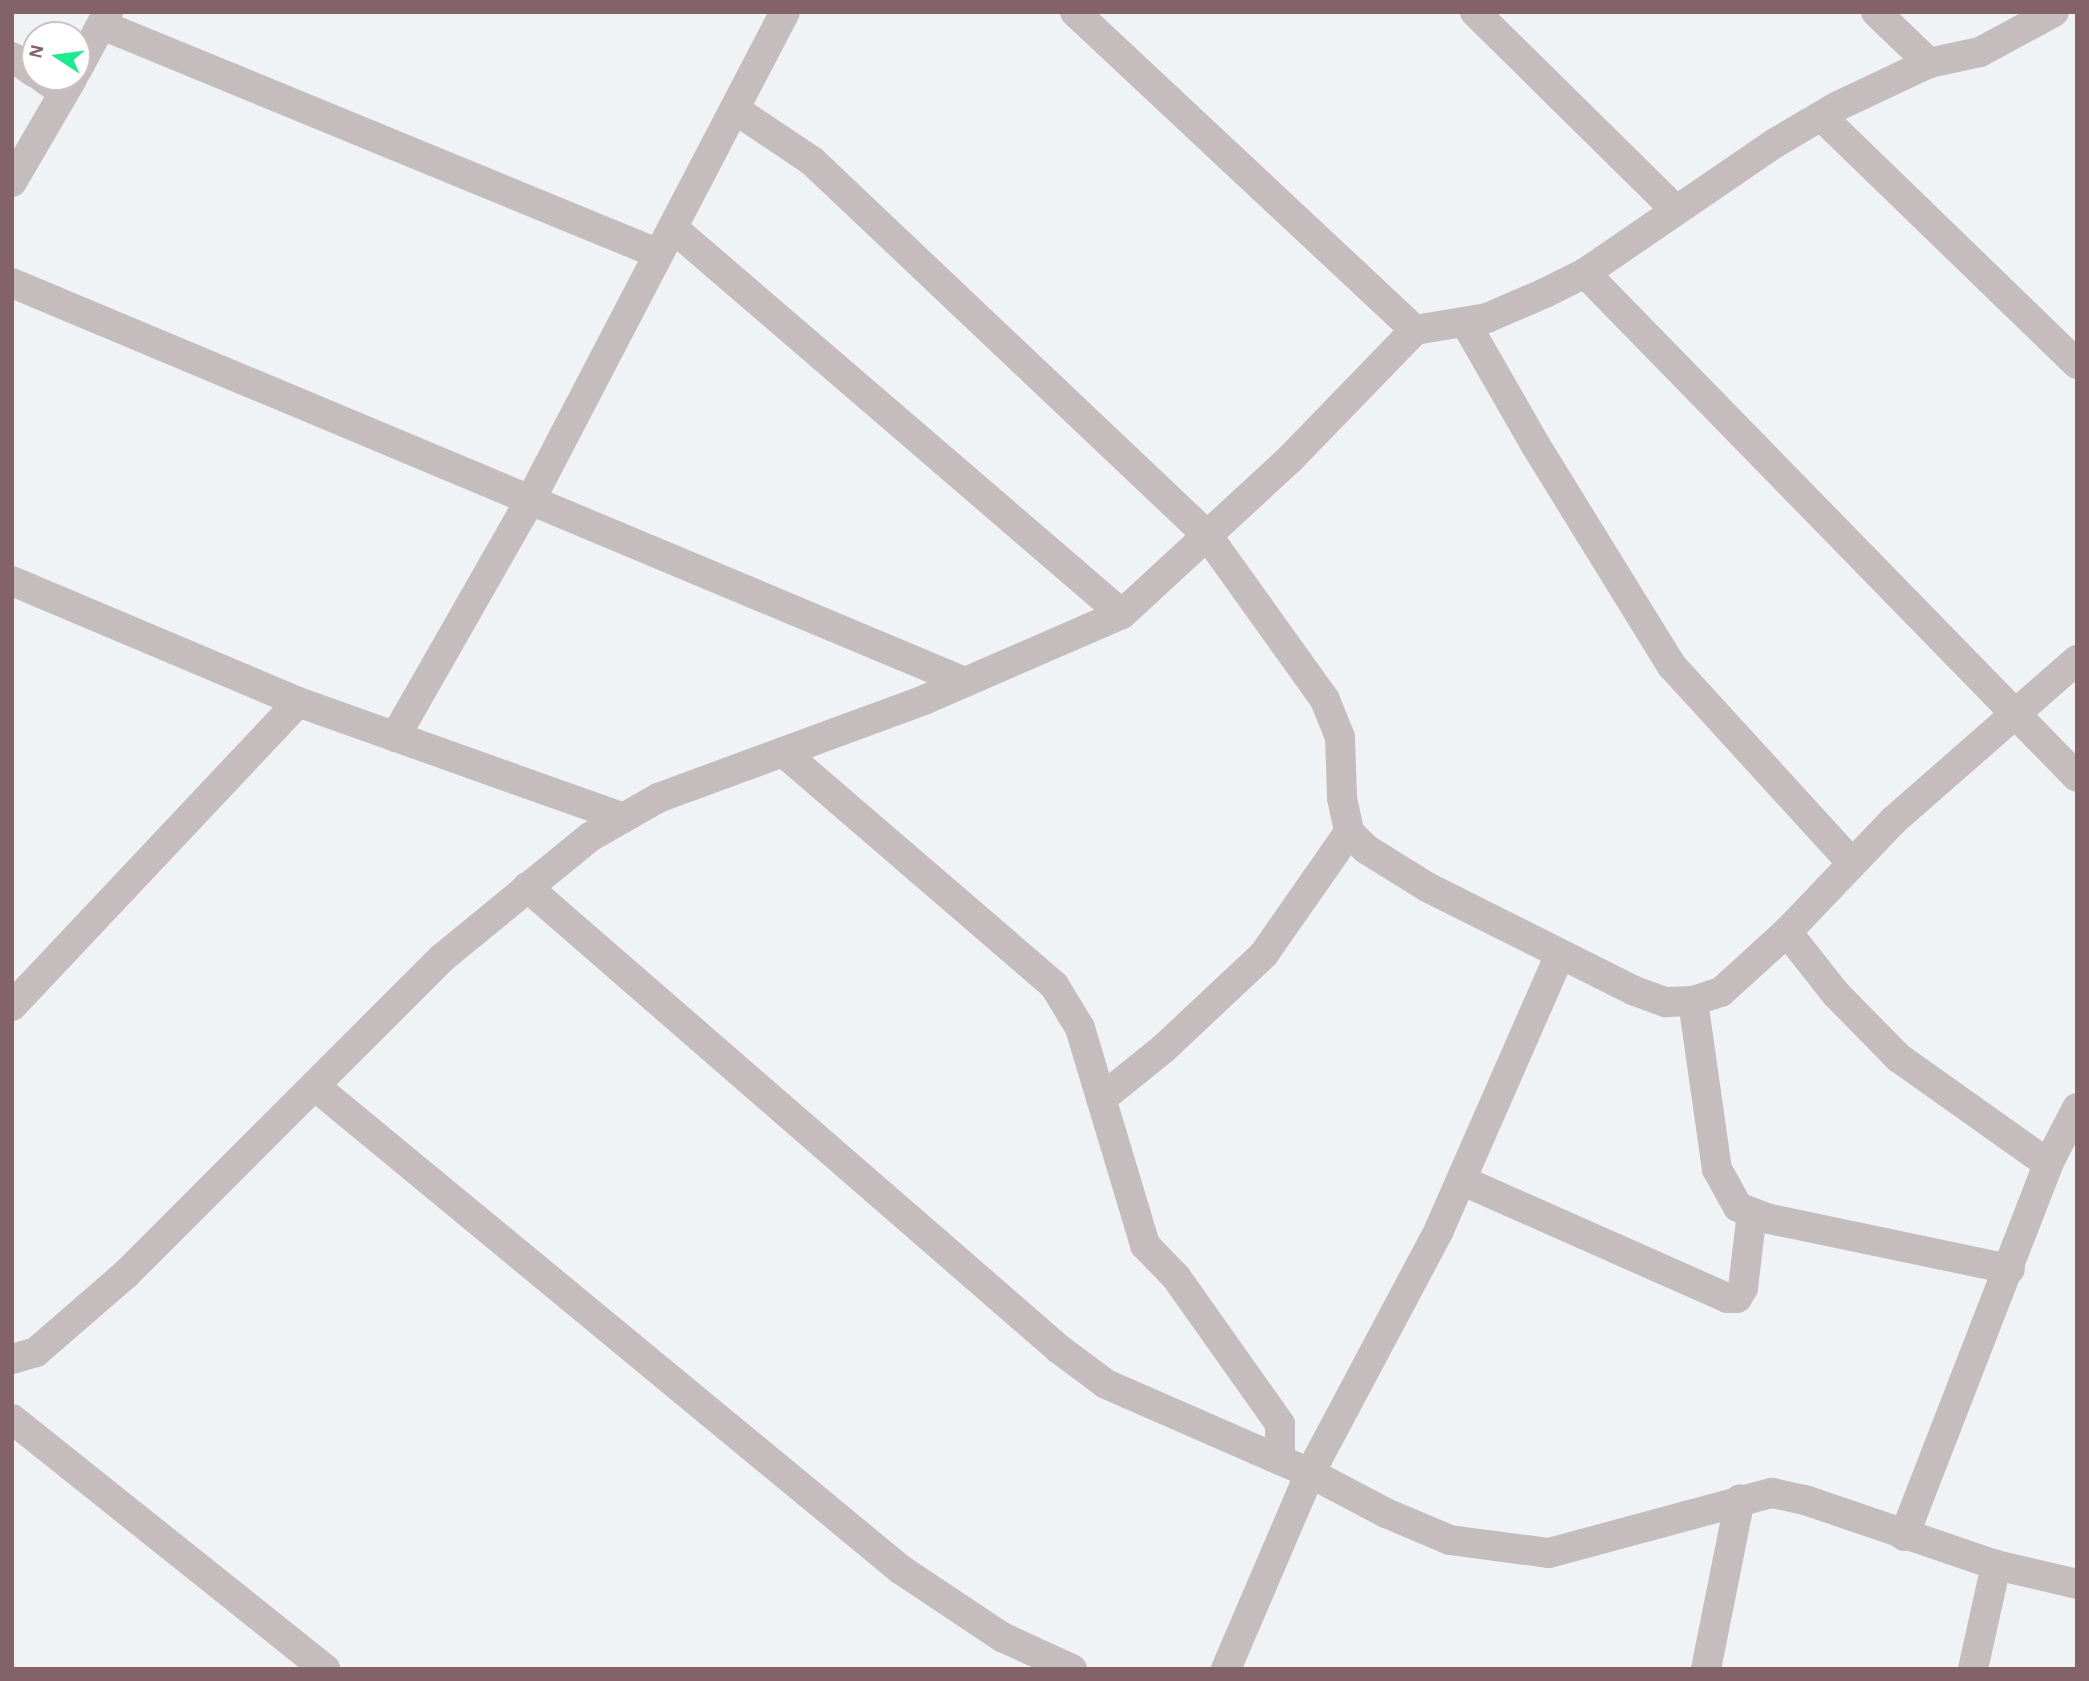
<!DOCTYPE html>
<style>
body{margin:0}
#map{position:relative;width:2089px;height:1681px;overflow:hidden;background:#f0f3f5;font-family:"Alegreya Sans",sans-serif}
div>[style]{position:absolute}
.minor>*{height:30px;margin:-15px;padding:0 15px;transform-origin:15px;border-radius:15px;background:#c5bcbe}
span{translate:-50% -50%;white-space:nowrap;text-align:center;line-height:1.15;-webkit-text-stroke:7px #fff;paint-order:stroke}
.frame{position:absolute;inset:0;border:14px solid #836269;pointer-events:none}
.north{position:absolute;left:21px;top:21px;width:70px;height:70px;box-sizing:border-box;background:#fff;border:2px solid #cdc0c3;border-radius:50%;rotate:283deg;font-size:19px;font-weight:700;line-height:28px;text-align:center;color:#836269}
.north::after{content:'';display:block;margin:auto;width:24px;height:32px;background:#1aeb8f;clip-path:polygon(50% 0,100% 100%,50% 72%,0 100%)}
</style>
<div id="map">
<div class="minor">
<div style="left:1075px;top:12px;width:466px;rotate:43.1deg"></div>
<div style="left:1475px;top:12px;width:282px;rotate:44.6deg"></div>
<div style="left:1876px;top:12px;width:74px;rotate:43.9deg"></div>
<div style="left:102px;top:25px;width:602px;rotate:22.35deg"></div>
<div style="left:12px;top:57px;width:28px;rotate:35deg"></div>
<div style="left:77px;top:70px;width:66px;rotate:-61.9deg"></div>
<div style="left:42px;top:77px;width:27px;rotate:36deg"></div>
<div style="left:736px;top:110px;width:92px;rotate:33.9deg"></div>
<div style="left:812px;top:161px;width:544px;rotate:43.44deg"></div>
<div style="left:1207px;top:535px;width:203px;rotate:54.4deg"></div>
<div style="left:1325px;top:700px;width:40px;rotate:68deg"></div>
<div style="left:1340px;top:737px;width:61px;rotate:88.1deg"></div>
<div style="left:1342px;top:798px;width:35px;rotate:78deg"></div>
<div style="left:1349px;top:832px;width:24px;rotate:45deg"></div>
<div style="left:1366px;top:849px;width:72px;rotate:31.9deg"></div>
<div style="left:1427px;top:887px;width:233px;rotate:26.6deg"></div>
<div style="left:1635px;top:991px;width:33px;rotate:20deg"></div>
<div style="left:1666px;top:1002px;width:27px;rotate:-2deg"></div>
<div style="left:1693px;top:1001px;width:29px;rotate:-18deg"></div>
<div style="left:1721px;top:992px;width:89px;rotate:-42.3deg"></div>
<div style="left:1787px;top:932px;width:155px;rotate:-46.3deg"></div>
<div style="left:1894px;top:820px;width:243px;rotate:-41.2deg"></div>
<div style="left:1821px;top:116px;width:356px;rotate:44.1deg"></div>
<div style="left:12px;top:182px;width:121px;rotate:-59.8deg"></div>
<div style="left:673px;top:228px;width:592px;rotate:40.69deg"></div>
<div style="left:1585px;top:273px;width:704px;rotate:45.69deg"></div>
<div style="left:12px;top:283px;width:1033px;rotate:22.72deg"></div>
<div style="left:1465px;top:322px;width:143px;rotate:60.2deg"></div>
<div style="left:1536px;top:446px;width:259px;rotate:58.3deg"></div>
<div style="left:1672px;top:666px;width:267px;rotate:47.6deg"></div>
<div style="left:12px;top:581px;width:311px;rotate:22.9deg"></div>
<div style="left:298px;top:702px;width:345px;rotate:19.6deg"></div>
<div style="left:395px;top:737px;width:274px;rotate:-60.3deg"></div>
<div style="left:531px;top:499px;width:549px;rotate:-62.46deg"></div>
<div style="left:783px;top:752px;width:357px;rotate:40.7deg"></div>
<div style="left:1054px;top:985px;width:50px;rotate:58.8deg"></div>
<div style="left:1080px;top:1028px;width:227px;rotate:73.3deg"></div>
<div style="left:1145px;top:1245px;width:45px;rotate:45.9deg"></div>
<div style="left:1176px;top:1277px;width:180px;rotate:54.7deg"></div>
<div style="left:1280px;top:1424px;width:36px;rotate:90deg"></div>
<div style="left:527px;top:887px;width:705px;rotate:40.97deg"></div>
<div style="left:1059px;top:1349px;width:59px;rotate:36.7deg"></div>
<div style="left:1106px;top:1384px;width:223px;rotate:23.6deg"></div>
<div style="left:1310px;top:1473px;width:86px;rotate:27.8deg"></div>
<div style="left:1386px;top:1513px;width:69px;rotate:22.9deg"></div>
<div style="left:1450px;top:1540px;width:100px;rotate:7.5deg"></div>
<div style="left:1549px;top:1553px;width:231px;rotate:-15.1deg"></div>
<div style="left:1772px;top:1493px;width:34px;rotate:12deg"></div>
<div style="left:1805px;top:1500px;width:202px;rotate:18.8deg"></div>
<div style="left:1996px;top:1565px;width:83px;rotate:13.2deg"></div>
<div style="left:1787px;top:932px;width:79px;rotate:51.7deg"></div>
<div style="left:1836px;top:994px;width:90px;rotate:45.5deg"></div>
<div style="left:1899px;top:1058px;width:183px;rotate:35.4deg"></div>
<div style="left:1693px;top:1001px;width:170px;rotate:81.9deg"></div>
<div style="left:1717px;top:1169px;width:43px;rotate:61.1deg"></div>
<div style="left:1738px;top:1207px;width:34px;rotate:21deg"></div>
<div style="left:1770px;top:1219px;width:245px;rotate:11.8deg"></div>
<div style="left:12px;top:1006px;width:417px;rotate:-46.7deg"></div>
<div style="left:316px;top:1087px;width:757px;rotate:39.53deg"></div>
<div style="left:900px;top:1569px;width:123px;rotate:33.7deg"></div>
<div style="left:1002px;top:1637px;width:77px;rotate:24.6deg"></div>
<div style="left:1101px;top:1099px;width:80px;rotate:-38.9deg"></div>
<div style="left:1163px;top:1049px;width:139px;rotate:-43.2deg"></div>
<div style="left:1264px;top:954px;width:149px;rotate:-55.1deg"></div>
<div style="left:1461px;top:1180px;width:291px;rotate:23.9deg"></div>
<div style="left:1727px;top:1298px;width:10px"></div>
<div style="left:1737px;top:1298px;width:12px;rotate:-59deg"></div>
<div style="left:1743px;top:1288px;width:76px;rotate:-83.2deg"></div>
<div style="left:12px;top:1359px;width:25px;rotate:-16deg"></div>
<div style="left:36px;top:1352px;width:119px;rotate:-40.9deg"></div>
<div style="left:126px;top:1274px;width:447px;rotate:-45deg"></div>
<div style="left:442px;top:958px;width:191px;rotate:-39.3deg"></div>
<div style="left:590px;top:837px;width:78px;rotate:-29.8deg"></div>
<div style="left:658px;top:798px;width:283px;rotate:-20.2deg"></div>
<div style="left:924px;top:700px;width:216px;rotate:-23.5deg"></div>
<div style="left:1122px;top:614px;width:227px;rotate:-42.7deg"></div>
<div style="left:1289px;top:460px;width:181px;rotate:-45.9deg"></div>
<div style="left:1415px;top:330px;width:73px;rotate:-9.5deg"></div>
<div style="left:1487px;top:318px;width:63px;rotate:-23.3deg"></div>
<div style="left:1545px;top:293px;width:45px;rotate:-26.6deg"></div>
<div style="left:1585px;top:273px;width:230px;rotate:-34.4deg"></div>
<div style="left:1775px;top:143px;width:73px;rotate:-30.4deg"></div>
<div style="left:1838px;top:106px;width:101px;rotate:-25.3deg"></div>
<div style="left:1929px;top:63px;width:52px;rotate:-12.2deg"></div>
<div style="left:1980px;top:52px;width:84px;rotate:-28.4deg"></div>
<div style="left:12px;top:1419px;width:401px;rotate:38.6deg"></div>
<div style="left:1904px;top:1536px;width:399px;rotate:-68.8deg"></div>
<div style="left:2048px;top:1164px;width:63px;rotate:-62.6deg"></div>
<div style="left:1226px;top:1669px;width:213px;rotate:-66.8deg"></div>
<div style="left:1310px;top:1473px;width:275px;rotate:-62deg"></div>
<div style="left:1439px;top:1230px;width:300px;rotate:-66.3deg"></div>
<div style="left:1706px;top:1669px;width:173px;rotate:-78.7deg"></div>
<div style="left:1973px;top:1669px;width:107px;rotate:-77.5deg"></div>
</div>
<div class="frame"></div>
<div class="north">N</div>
</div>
